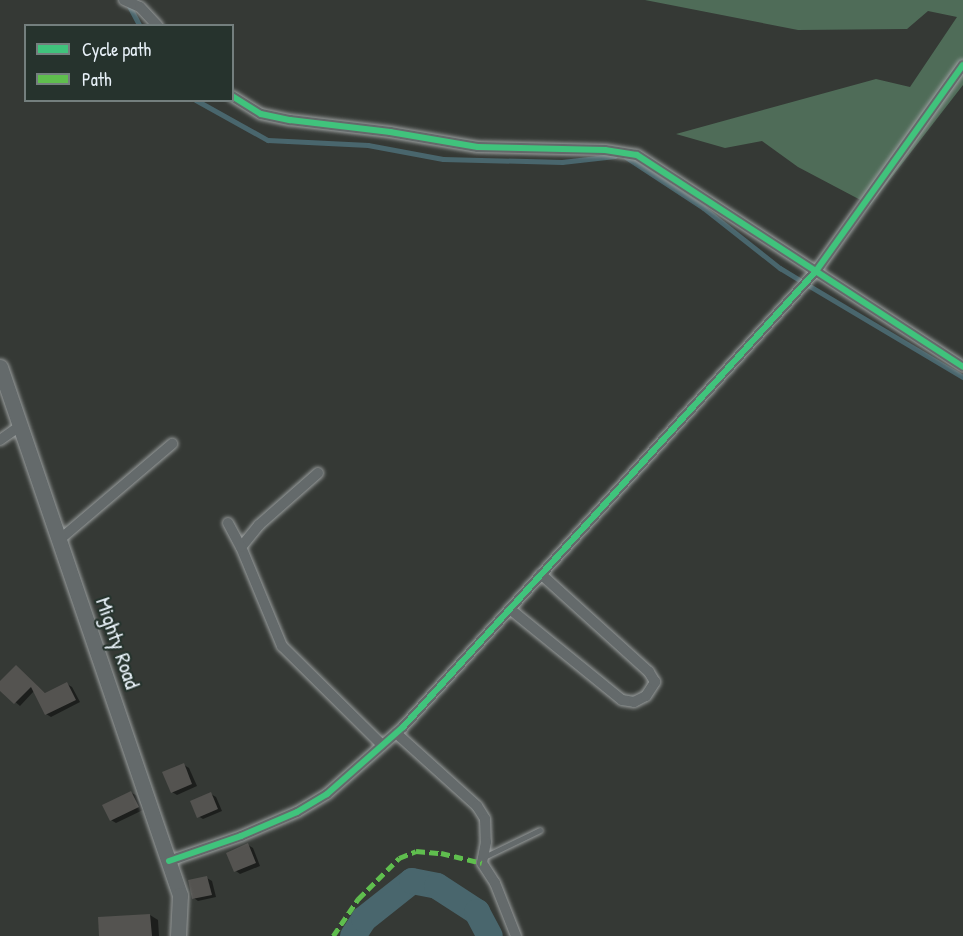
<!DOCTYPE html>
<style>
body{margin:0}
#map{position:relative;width:963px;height:936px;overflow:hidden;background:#353935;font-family:"Patrick Hand",sans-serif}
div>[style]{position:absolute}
.green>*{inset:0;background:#4f6c58}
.shadow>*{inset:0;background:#0007}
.stream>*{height:4.5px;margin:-2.25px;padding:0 2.25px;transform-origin:2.25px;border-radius:2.25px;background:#49666d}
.river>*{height:26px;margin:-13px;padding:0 13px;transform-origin:13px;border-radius:13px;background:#49666d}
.building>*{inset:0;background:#545350}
.roads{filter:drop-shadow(0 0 2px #9a9e9e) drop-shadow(0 0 2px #9a9e9e)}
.lane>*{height:5px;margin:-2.5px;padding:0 2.5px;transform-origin:2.5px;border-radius:2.5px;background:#646a6b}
.street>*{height:10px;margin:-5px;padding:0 5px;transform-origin:5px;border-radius:5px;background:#646a6b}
.secondary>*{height:15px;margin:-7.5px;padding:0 7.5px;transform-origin:7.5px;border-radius:7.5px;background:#646a6b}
.quiet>*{height:4.5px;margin-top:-2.25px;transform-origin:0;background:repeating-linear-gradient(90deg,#5fbe4e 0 9px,transparent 0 13.5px)}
.cycleway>*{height:6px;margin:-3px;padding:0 3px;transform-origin:3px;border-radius:3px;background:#40c37c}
span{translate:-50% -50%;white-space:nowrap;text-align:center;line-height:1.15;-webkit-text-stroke:4.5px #26332d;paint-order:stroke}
.street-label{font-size:22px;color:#e8f1f8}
.legend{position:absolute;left:24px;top:24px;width:210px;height:78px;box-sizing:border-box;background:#26332d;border:2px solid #747f7e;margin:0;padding:8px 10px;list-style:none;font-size:18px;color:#e8f1f8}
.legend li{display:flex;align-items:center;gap:12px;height:30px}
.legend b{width:30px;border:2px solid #747f7e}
</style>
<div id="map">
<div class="green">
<div style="clip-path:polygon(645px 0,963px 0,963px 85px,870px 205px,798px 167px,762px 141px,725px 148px,676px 134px,876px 79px,910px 87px,957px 17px,928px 11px,907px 29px,798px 30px)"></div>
</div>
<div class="shadow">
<div style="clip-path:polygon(16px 667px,46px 694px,67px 684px,72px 687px,80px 702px,51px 717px,46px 714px,34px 691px,20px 706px,0 689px,0 683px)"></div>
<div style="clip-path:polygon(184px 765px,189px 768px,197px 786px,177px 795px,172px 792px)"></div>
<div style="clip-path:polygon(131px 793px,136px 795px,143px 810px,116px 823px,111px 820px)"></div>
<div style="clip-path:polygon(211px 794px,216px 797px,222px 811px,203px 819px,198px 816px)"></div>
<div style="clip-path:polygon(248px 845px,253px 848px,260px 866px,240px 874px,236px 871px,228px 853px)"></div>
<div style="clip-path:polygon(207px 878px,212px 881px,216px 897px,198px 901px,194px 898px)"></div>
<div style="clip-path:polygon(150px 915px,158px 920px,159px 936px,100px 936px)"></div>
</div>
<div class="stream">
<div style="left:129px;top:5px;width:24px;rotate:62deg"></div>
<div style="left:196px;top:100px;width:82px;rotate:29.1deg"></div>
<div style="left:268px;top:140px;width:100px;rotate:2.9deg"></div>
<div style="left:368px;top:145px;width:76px;rotate:10.6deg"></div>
<div style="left:443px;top:159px;width:119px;rotate:1.4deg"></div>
<div style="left:562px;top:162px;width:53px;rotate:-6.5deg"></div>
<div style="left:626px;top:157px;width:93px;rotate:33.2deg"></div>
<div style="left:704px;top:208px;width:97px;rotate:38.3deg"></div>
<div style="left:780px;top:268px;width:23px;rotate:31deg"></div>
<div style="left:808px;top:285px;width:180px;rotate:30.7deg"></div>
</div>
<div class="river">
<div style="left:353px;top:936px;width:20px;rotate:-57deg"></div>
<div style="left:364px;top:919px;width:61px;rotate:-38.4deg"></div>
<div style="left:412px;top:881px;width:25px;rotate:11deg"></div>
<div style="left:437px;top:886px;width:48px;rotate:33deg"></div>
<div style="left:477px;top:912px;width:27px;rotate:62deg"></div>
</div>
<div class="building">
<div style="clip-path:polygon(16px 665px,45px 693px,67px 682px,76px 700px,45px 715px,31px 687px,14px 704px,0 691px,0 681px)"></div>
<div style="clip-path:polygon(184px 763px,192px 784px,171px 793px,162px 772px)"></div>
<div style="clip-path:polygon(131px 791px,139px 807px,110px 821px,102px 805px)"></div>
<div style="clip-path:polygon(211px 792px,218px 809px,197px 818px,190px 801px)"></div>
<div style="clip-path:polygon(248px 843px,256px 863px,234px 872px,226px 853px)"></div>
<div style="clip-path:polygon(207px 876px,212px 895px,192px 899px,188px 880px)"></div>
<div style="clip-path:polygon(150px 914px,152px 936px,99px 936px,98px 917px)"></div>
</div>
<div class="roads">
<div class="lane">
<div style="left:484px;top:857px;width:62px;rotate:-25.7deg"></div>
</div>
<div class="street">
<div style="left:124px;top:0;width:17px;rotate:24deg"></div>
<div style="left:140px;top:7px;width:26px;rotate:47deg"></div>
<div style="left:232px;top:96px;width:34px;rotate:32deg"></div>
<div style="left:261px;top:114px;width:30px;rotate:12deg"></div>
<div style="left:290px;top:120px;width:101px;rotate:6.8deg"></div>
<div style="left:390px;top:132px;width:89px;rotate:9.7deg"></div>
<div style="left:478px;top:147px;width:127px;rotate:1.4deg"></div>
<div style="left:605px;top:150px;width:32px;rotate:9deg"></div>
<div style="left:637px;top:155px;width:389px;rotate:33deg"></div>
<div style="left:0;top:440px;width:24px;rotate:-35deg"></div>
<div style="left:318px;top:473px;width:79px;rotate:138.6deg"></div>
<div style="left:259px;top:525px;width:28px;rotate:129deg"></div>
<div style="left:241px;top:547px;width:107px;rotate:67.5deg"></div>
<div style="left:282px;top:646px;width:141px;rotate:44.7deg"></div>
<div style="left:228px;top:523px;width:27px;rotate:62deg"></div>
<div style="left:58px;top:541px;width:150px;rotate:-40.4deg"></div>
<div style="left:510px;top:609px;width:144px;rotate:39.1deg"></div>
<div style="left:622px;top:700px;width:12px;rotate:9deg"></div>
<div style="left:634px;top:702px;width:13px;rotate:-27deg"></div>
<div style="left:646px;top:696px;width:17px;rotate:-57deg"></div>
<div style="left:655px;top:682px;width:12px;rotate:-121deg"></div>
<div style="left:649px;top:672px;width:146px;rotate:-137.8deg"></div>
<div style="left:396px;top:733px;width:109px;rotate:42deg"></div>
<div style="left:477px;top:806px;width:15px;rotate:58deg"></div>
<div style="left:485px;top:819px;width:23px;rotate:88deg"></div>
<div style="left:486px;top:842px;width:21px;rotate:101deg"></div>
<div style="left:482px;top:863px;width:24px;rotate:57deg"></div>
<div style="left:495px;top:883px;width:57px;rotate:68.4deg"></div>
<div style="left:169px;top:861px;width:76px;rotate:-19.1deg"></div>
<div style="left:241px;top:836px;width:61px;rotate:-23.2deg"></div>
<div style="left:297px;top:812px;width:35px;rotate:-31deg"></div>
<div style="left:327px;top:794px;width:101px;rotate:-41.4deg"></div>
<div style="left:403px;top:727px;width:615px;rotate:-47.83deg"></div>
<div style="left:816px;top:271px;width:253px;rotate:-54.5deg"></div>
</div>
<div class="secondary">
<div style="left:0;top:367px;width:558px;rotate:71.18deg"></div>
<div style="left:180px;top:895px;width:41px;rotate:92.8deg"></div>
</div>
</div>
<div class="quiet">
<div style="left:333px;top:936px;width:45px;rotate:-56deg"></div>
<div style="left:358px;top:899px;width:58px;rotate:-45deg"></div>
<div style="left:399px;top:858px;width:18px;rotate:-22deg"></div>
<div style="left:416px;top:851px;width:25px;rotate:5deg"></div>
<div style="left:441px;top:853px;width:42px;rotate:13.7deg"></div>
</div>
<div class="cycleway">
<div style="left:232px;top:96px;width:34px;rotate:32deg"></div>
<div style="left:261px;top:114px;width:30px;rotate:12deg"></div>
<div style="left:290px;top:120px;width:101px;rotate:6.8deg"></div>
<div style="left:390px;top:132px;width:89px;rotate:9.7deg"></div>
<div style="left:478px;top:147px;width:127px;rotate:1.4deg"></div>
<div style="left:605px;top:150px;width:32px;rotate:9deg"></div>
<div style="left:637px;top:155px;width:389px;rotate:33deg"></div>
<div style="left:169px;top:861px;width:76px;rotate:-19.1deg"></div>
<div style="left:241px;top:836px;width:61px;rotate:-23.2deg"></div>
<div style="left:297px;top:812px;width:35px;rotate:-31deg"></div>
<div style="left:327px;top:794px;width:101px;rotate:-41.4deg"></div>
<div style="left:403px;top:727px;width:615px;rotate:-47.83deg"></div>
<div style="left:816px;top:271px;width:253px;rotate:-54.5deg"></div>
</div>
<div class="street-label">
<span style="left:118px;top:643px;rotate:71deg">Mighty Road</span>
</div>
<ul class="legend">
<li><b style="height:8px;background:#40c37c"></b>Cycle path</li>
<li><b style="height:8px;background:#5fbe4e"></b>Path</li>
</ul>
</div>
